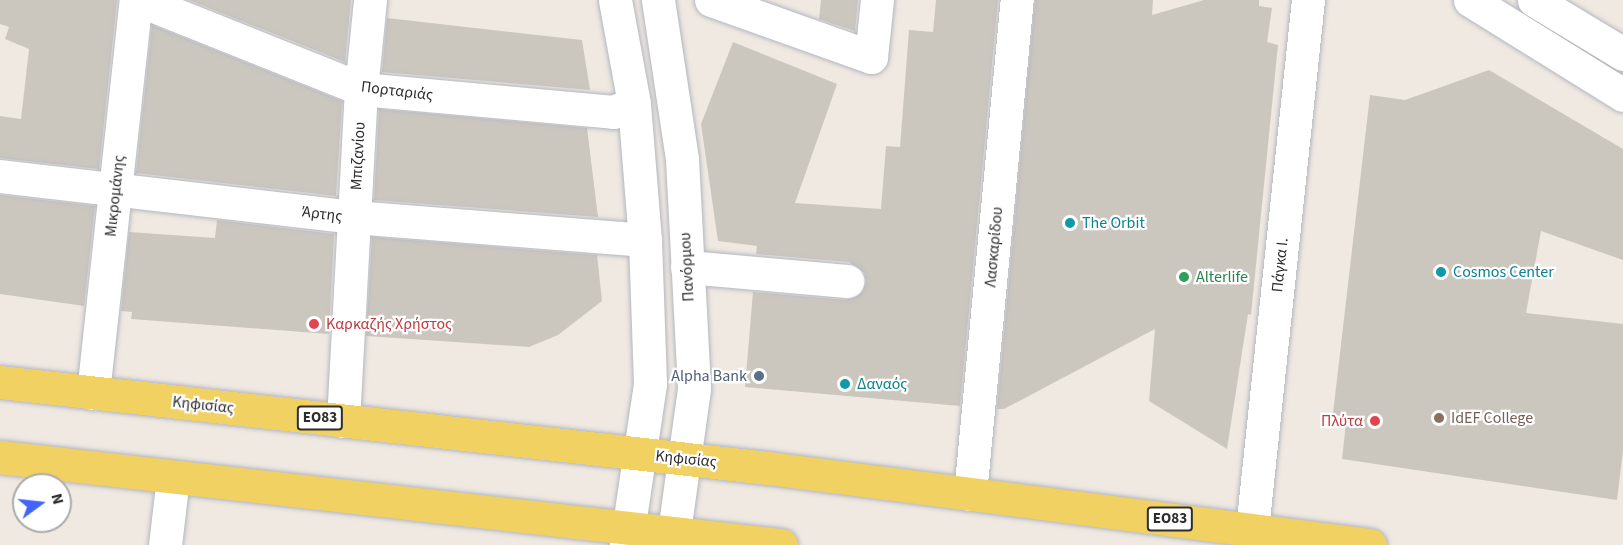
<!DOCTYPE html>
<meta charset="utf-8">
<style>
body{margin:0}
#map{position:relative;width:1623px;height:545px;overflow:hidden;background:#efe9e1;font-family:"Source Sans 3",sans-serif}
div>[style]{position:absolute}
.building>*{inset:0;background:#cbc7bf}
.roads{filter:drop-shadow(0 0 2px #b4b7c1) drop-shadow(0 0 2px #b4b7c1)}
.minor>*{height:33px;margin:-16.5px;padding:0 16.5px;transform-origin:16.5px;border-radius:16.5px;background:#fff}
.major>*{height:33px;margin:-16.5px;padding:0 16.5px;transform-origin:16.5px;border-radius:16.5px;background:#f2d163}
.dots>*{width:16px;height:16px;translate:-50% -50%;box-sizing:border-box;border:3px solid #fff;border-radius:50%}
span{translate:-50% -50%;white-space:nowrap;text-align:center;line-height:1.15;-webkit-text-stroke:4.5px #fff;paint-order:stroke}
.shield-label span{padding:2px 4px;background:#fff;border:2px solid;border-radius:4px;-webkit-text-stroke-width:0}
.shield-label{font-size:15px;color:#2e2e2e;font-weight:700}
.street-label{font-size:16px;color:#2e2e2e}
.culture-label{font-size:16px;color:#0d838f}
.left{translate:0 -50%;text-align:left}
.leisure-label{font-size:16px;color:#27864d}
.health-label{font-size:16px;color:#be3a42}
.right{translate:-100% -50%;text-align:right}
.service-label{font-size:16px;color:#4e5e75}
.education-label{font-size:16px;color:#785e54}
.north{position:absolute;left:12px;top:473px;width:60px;height:60px;box-sizing:border-box;background:#fff;border:2px solid #ababab;border-radius:50%;rotate:75deg;font-size:16px;font-weight:700;line-height:24px;text-align:center;color:#2e2e2e}
.north::after{content:'';display:block;margin:auto;width:21px;height:27px;background:#4264fb;clip-path:polygon(50% 0,100% 100%,50% 72%,0 100%)}
</style>
<div id="map">
<div class="building">
<div style="clip-path:polygon(0 0,117px 0,99px 169px,0 158px,0 116px,21px 119px,29px 49px,5px 39px,9px 27px,0 24px)"></div>
<div style="clip-path:polygon(189px 0,351px 0,345px 62px)"></div>
<div style="clip-path:polygon(821px 0,858px 0,855px 31px,819px 19px)"></div>
<div style="clip-path:polygon(936px 0,998px 0,960px 406px,745px 387px,753px 292px,846px 300px,862px 292px,866px 282px,864px 273px,849px 262px,756px 254px,757px 246px,718px 241px,701px 124px,733px 42px,837px 84px,795px 203px,881px 209px,886px 146px,900px 147px,909px 30px,933px 32px)"></div>
<div style="clip-path:polygon(1035px 0,1153px 0,1152px 15px,1204px 0,1259px 0,1259px 6px,1272px 8px,1267px 42px,1278px 45px,1251px 315px,1248px 314px,1227px 449px,1149px 401px,1155px 329px,1004px 409px,997px 409px)"></div>
<div style="clip-path:polygon(387px 18px,582px 40px,590px 90px,382px 72px)"></div>
<div style="clip-path:polygon(152px 25px,342px 101px,336px 196px,136px 173px)"></div>
<div style="clip-path:polygon(1489px 70px,1623px 149px,1623px 260px,1541px 231px,1526px 313px,1623px 324px,1623px 450px,1617px 500px,1342px 459px,1346px 423px,1332px 422px,1370px 95px,1405px 100px)"></div>
<div style="clip-path:polygon(379px 109px,587px 128px,598px 217px,374px 200px)"></div>
<div style="clip-path:polygon(0 195px,95px 206px,84px 306px,0 294px)"></div>
<div style="clip-path:polygon(217px 220px,334px 234px,329px 334px,131px 319px,132px 312px,121px 311px,129px 232px,215px 238px)"></div>
<div style="clip-path:polygon(372px 237px,597px 255px,602px 301px,558px 335px,529px 347px,366px 336px)"></div>
</div>
<div class="roads">
<div class="minor">
<div style="left:139px;top:0;width:239px;rotate:21.8deg"></div>
<div style="left:361px;top:89px;width:253px;rotate:5.2deg"></div>
<div style="left:613px;top:112px;width:22px;rotate:-21deg"></div>
<div style="left:615px;top:0;width:106px;rotate:79.6deg"></div>
<div style="left:634px;top:104px;width:136px;rotate:85.4deg"></div>
<div style="left:645px;top:240px;width:144px;rotate:88deg"></div>
<div style="left:650px;top:384px;width:163px;rotate:98.5deg"></div>
<div style="left:658px;top:0;width:161px;rotate:81.4deg"></div>
<div style="left:682px;top:159px;width:230px;rotate:87deg"></div>
<div style="left:694px;top:389px;width:158px;rotate:98deg"></div>
<div style="left:711px;top:0;width:170px;rotate:19.6deg"></div>
<div style="left:871px;top:57px;width:57px;rotate:-84deg"></div>
<div style="left:1470px;top:0;width:180px;rotate:31.8deg"></div>
<div style="left:1534px;top:0;width:104px;rotate:31.2deg"></div>
<div style="left:0;top:176px;width:356px;rotate:6.6deg"></div>
<div style="left:354px;top:217px;width:292px;rotate:4.5deg"></div>
<div style="left:687px;top:267px;width:161px;rotate:5deg"></div>
<div style="left:93px;top:393px;width:395px;rotate:-83.8deg"></div>
<div style="left:343px;top:421px;width:332px;rotate:-86.9deg"></div>
<div style="left:361px;top:89px;width:89px;rotate:-84.2deg"></div>
<div style="left:970px;top:494px;width:496px;rotate:-84.6deg"></div>
<div style="left:1252px;top:529px;width:532px;rotate:-83.96deg"></div>
<div style="left:165px;top:545px;width:68px;rotate:-83.3deg"></div>
</div>
<div class="major">
<div style="left:0;top:382px;width:773px;rotate:6.39deg"></div>
<div style="left:768px;top:468px;width:607px;rotate:7.29deg"></div>
<div style="left:0;top:457px;width:786px;rotate:6.43deg"></div>
</div>
</div>
<div class="dots">
<div style="left:1070px;top:223px;background:#0f9aa8"></div>
<div style="left:1441px;top:272px;background:#0f9aa8"></div>
<div style="left:1184px;top:277px;background:#2e9e5b"></div>
<div style="left:314px;top:324px;background:#e0444e"></div>
<div style="left:759px;top:376px;background:#5c6f8a"></div>
<div style="left:845px;top:384px;background:#0f9aa8"></div>
<div style="left:1439px;top:418px;background:#8d6e63"></div>
<div style="left:1375px;top:421px;background:#e0444e"></div>
</div>
<div class="shield-label">
<span style="left:320px;top:418px">ΕΟ83</span>
<span style="left:1170px;top:519px">ΕΟ83</span>
</div>
<div class="street-label">
<span style="left:397px;top:91px;rotate:7deg">Πορταριάς</span>
<span style="left:358px;top:156px;rotate:-87deg">Μπιζανίου</span>
<span style="left:115px;top:196px;rotate:-84deg">Μικρομάνης</span>
<span style="left:322px;top:214px;rotate:7deg">Άρτης</span>
<span style="left:994px;top:247px;rotate:-85deg">Λασκαρίδου</span>
<span style="left:1280px;top:265px;rotate:-84deg">Πάγκα Ι.</span>
<span style="left:687px;top:267px;rotate:-93deg">Πανόρμου</span>
<span style="left:203px;top:405px;rotate:6deg">Κηφισίας</span>
<span style="left:686px;top:459px;rotate:6deg">Κηφισίας</span>
</div>
<div class="culture-label">
<span class="left" style="left:1082px;top:223px">The Orbit</span>
<span class="left" style="left:1453px;top:272px">Cosmos Center</span>
<span class="left" style="left:857px;top:384px">Δαναός</span>
</div>
<div class="leisure-label">
<span class="left" style="left:1196px;top:277px">Alterlife</span>
</div>
<div class="health-label">
<span class="left" style="left:326px;top:324px">Καρκαζής Χρήστος</span>
<span class="right" style="left:1363px;top:421px">Πλύτα</span>
</div>
<div class="service-label">
<span class="right" style="left:747px;top:376px">Alpha Bank</span>
</div>
<div class="education-label">
<span class="left" style="left:1451px;top:418px">IdEF College</span>
</div>
<div class="north">N</div>
</div>
